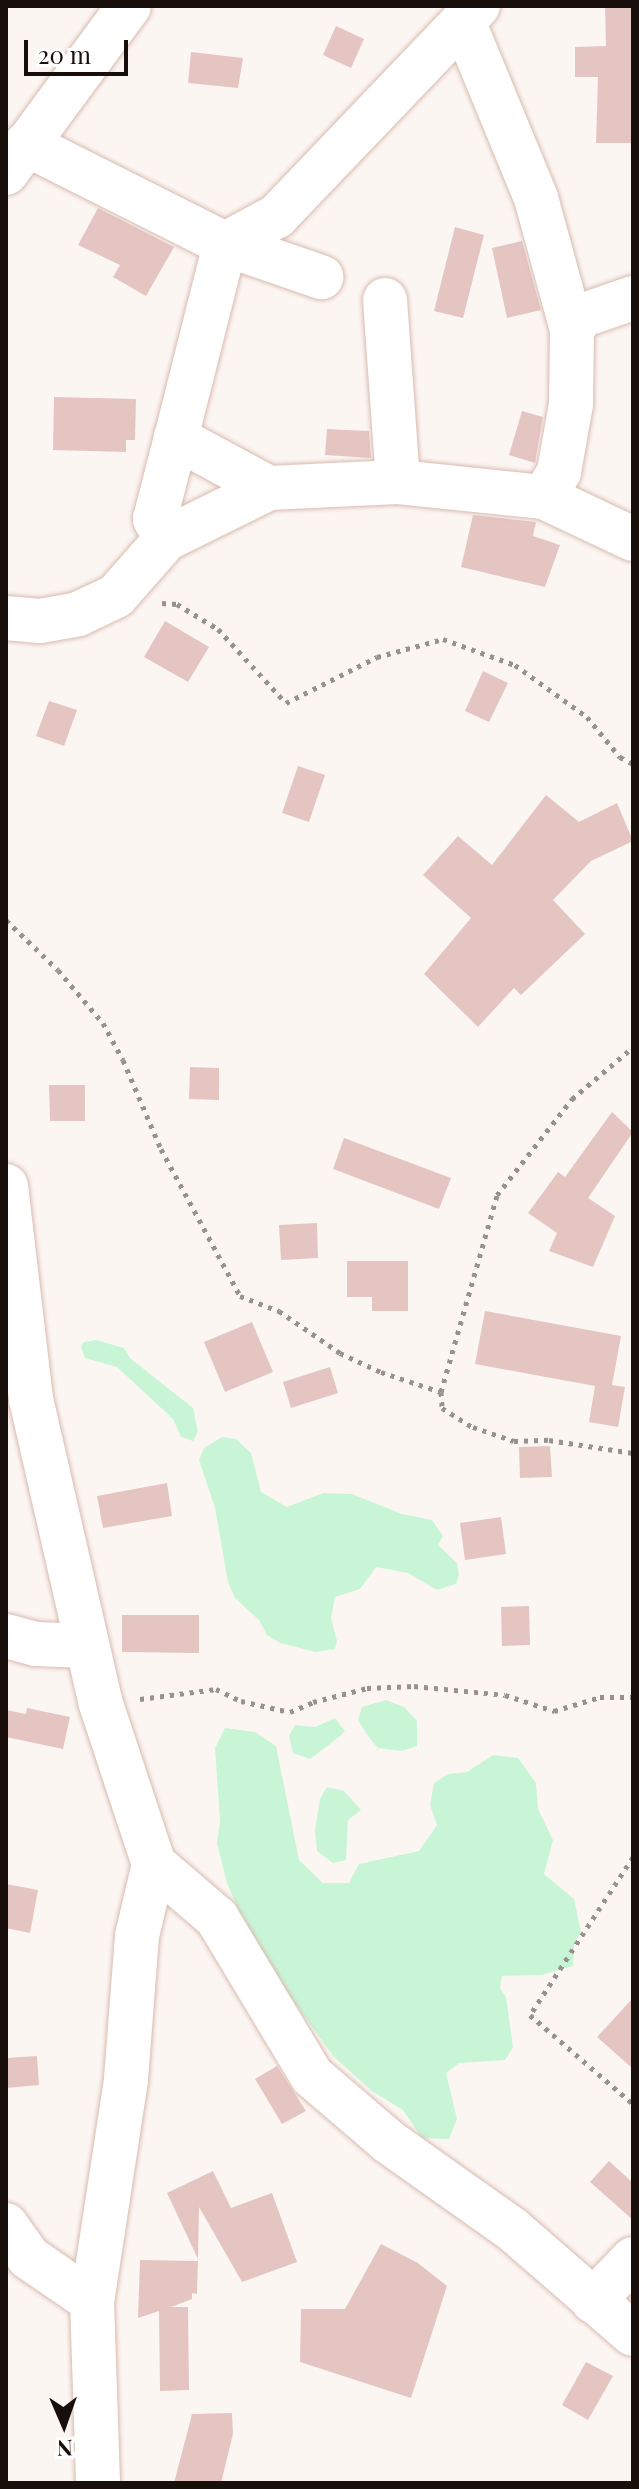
<!DOCTYPE html>
<style>
body{margin:0}
#map{position:relative;width:639px;height:2489px;overflow:hidden;background:#fcf6f3;font-family:"Playfair Display",serif}
div>[style]{position:absolute}
.green>*{inset:0;background:#c9f5d7}
.building>*{inset:0;background:#e5c5c2}
.path>*{height:5px;margin-top:-2.5px;transform-origin:0;background:repeating-linear-gradient(90deg,#99918e 0 4px,transparent 0 10px)}
.roads{filter:drop-shadow(0 0 2px #d8bbaf) drop-shadow(0 0 2px #d8bbaf)}
.minor>*{height:44px;margin:-22px;padding:0 22px;transform-origin:22px;border-radius:22px;background:#fff}
span{translate:-50% -50%;white-space:nowrap;text-align:center;line-height:1.15;-webkit-text-stroke:7px #fff;paint-order:stroke}
.frame{position:absolute;inset:0;border:8px solid #180e0a;pointer-events:none}
.north{position:absolute;left:24px;top:2385px;width:80px;height:80px;-webkit-text-stroke:6px #fff;paint-order:stroke;rotate:178deg;font-size:22px;font-weight:700;line-height:32px;text-align:center;color:#180e0a}
.north::after{content:'';display:block;margin:auto;width:28px;height:36px;background:#180e0a;clip-path:polygon(50% 0,100% 100%,50% 72%,0 100%)}
.scale{position:absolute;left:24px;top:40px;width:104px;height:36px;box-sizing:border-box;border:4px solid #180e0a;border-top:0;padding-left:10px;font-size:24px;line-height:28px;white-space:nowrap;color:#180e0a;-webkit-text-stroke:6px #fff;paint-order:stroke}
</style>
<div id="map">
<div class="green">
<div style="clip-path:polygon(96px 1340px,124px 1348px,130px 1358px,193px 1408px,198px 1432px,193px 1441px,181px 1437px,173px 1419px,117px 1367px,85px 1358px,81px 1347px,84px 1342px)"></div>
<div style="clip-path:polygon(222px 1437px,236px 1439px,251px 1453px,261px 1492px,287px 1507px,323px 1493px,352px 1494px,402px 1514px,432px 1520px,443px 1536px,438px 1545px,457px 1563px,459px 1574px,456px 1584px,437px 1590px,408px 1573px,376px 1567px,360px 1589px,335px 1597px,331px 1618px,337px 1641px,335px 1649px,316px 1652px,280px 1643px,267px 1635px,259px 1620px,235px 1598px,228px 1582px,215px 1508px,199px 1460px,204px 1448px)"></div>
<div style="clip-path:polygon(386px 1700px,404px 1707px,417px 1721px,417px 1746px,402px 1751px,378px 1748px,368px 1736px,358px 1720px,362px 1707px)"></div>
<div style="clip-path:polygon(335px 1718px,345px 1731px,339px 1737px,310px 1759px,293px 1753px,289px 1736px,295px 1725px,315px 1727px)"></div>
<div style="clip-path:polygon(225px 1728px,255px 1732px,276px 1746px,299px 1860px,323px 1883px,349px 1883px,359px 1864px,419px 1851px,437px 1825px,430px 1805px,434px 1783px,448px 1774px,467px 1772px,493px 1755px,518px 1758px,536px 1783px,538px 1809px,553px 1840px,544px 1874px,574px 1899px,581px 1932px,574px 1944px,573px 1966px,542px 1975px,502px 1976px,500px 1988px,506px 1997px,513px 2047px,505px 2060px,459px 2063px,446px 2073px,457px 2119px,449px 2139px,422px 2138px,403px 2110px,372px 2091px,334px 2057px,254px 1947px,227px 1883px,217px 1843px,220px 1821px,215px 1748px)"></div>
<div style="clip-path:polygon(327px 1787px,344px 1791px,361px 1810px,348px 1820px,346px 1860px,333px 1863px,317px 1851px,315px 1830px,320px 1799px)"></div>
</div>
<div class="building">
<div style="clip-path:polygon(605px 6px,633px 6px,633px 143px,596px 143px,598px 77px,575px 77px,575px 47px,606px 46px)"></div>
<div style="clip-path:polygon(336px 26px,364px 39px,351px 68px,323px 55px)"></div>
<div style="clip-path:polygon(191px 52px,243px 58px,238px 88px,188px 83px)"></div>
<div style="clip-path:polygon(98px 208px,174px 247px,146px 296px,113px 277px,120px 265px,78px 245px)"></div>
<div style="clip-path:polygon(455px 227px,484px 235px,463px 318px,434px 311px)"></div>
<div style="clip-path:polygon(522px 241px,541px 310px,507px 318px,492px 248px)"></div>
<div style="clip-path:polygon(54px 397px,136px 399px,135px 440px,126px 440px,126px 452px,53px 450px)"></div>
<div style="clip-path:polygon(522px 411px,543px 417px,535px 463px,509px 455px)"></div>
<div style="clip-path:polygon(327px 429px,369px 431px,371px 458px,325px 455px)"></div>
<div style="clip-path:polygon(473px 515px,536px 522px,533px 536px,560px 545px,545px 587px,461px 567px)"></div>
<div style="clip-path:polygon(165px 621px,209px 647px,188px 682px,144px 657px)"></div>
<div style="clip-path:polygon(483px 671px,508px 683px,489px 722px,465px 711px)"></div>
<div style="clip-path:polygon(49px 701px,77px 710px,64px 746px,36px 736px)"></div>
<div style="clip-path:polygon(298px 766px,325px 775px,309px 822px,282px 813px)"></div>
<div style="clip-path:polygon(546px 795px,579px 822px,617px 803px,633px 841px,591px 861px,553px 900px,585px 934px,521px 995px,514px 988px,478px 1027px,424px 974px,471px 918px,423px 875px,458px 836px,492px 865px)"></div>
<div style="clip-path:polygon(190px 1067px,219px 1068px,219px 1100px,189px 1099px)"></div>
<div style="clip-path:polygon(49px 1085px,85px 1085px,85px 1121px,50px 1121px)"></div>
<div style="clip-path:polygon(612px 1112px,633px 1132px,588px 1198px,615px 1216px,593px 1267px,549px 1251px,557px 1233px,528px 1213px,558px 1172px,565px 1177px)"></div>
<div style="clip-path:polygon(344px 1138px,451px 1178px,439px 1209px,333px 1169px)"></div>
<div style="clip-path:polygon(317px 1223px,318px 1258px,281px 1260px,279px 1225px)"></div>
<div style="clip-path:polygon(347px 1261px,408px 1261px,408px 1311px,372px 1311px,372px 1297px,347px 1297px)"></div>
<div style="clip-path:polygon(485px 1311px,621px 1336px,612px 1385px,625px 1387px,618px 1427px,589px 1422px,595px 1386px,475px 1364px)"></div>
<div style="clip-path:polygon(252px 1322px,273px 1372px,225px 1392px,204px 1342px)"></div>
<div style="clip-path:polygon(330px 1367px,338px 1393px,291px 1408px,283px 1382px)"></div>
<div style="clip-path:polygon(550px 1446px,552px 1477px,520px 1478px,519px 1447px)"></div>
<div style="clip-path:polygon(167px 1483px,172px 1516px,103px 1528px,97px 1496px)"></div>
<div style="clip-path:polygon(501px 1517px,506px 1554px,465px 1560px,460px 1523px)"></div>
<div style="clip-path:polygon(529px 1606px,530px 1645px,502px 1646px,501px 1607px)"></div>
<div style="clip-path:polygon(122px 1615px,199px 1615px,199px 1653px,122px 1652px)"></div>
<div style="clip-path:polygon(27px 1708px,70px 1717px,63px 1749px,6px 1737px,6px 1710px,26px 1714px)"></div>
<div style="clip-path:polygon(6px 1884px,38px 1890px,30px 1933px,6px 1928px)"></div>
<div style="clip-path:polygon(633px 1998px,633px 2069px,597px 2037px)"></div>
<div style="clip-path:polygon(37px 2056px,39px 2085px,6px 2088px,6px 2058px)"></div>
<div style="clip-path:polygon(277px 2066px,306px 2111px,282px 2124px,255px 2079px)"></div>
<div style="clip-path:polygon(609px 2161px,633px 2183px,633px 2220px,590px 2182px)"></div>
<div style="clip-path:polygon(213px 2171px,231px 2208px,272px 2193px,297px 2262px,242px 2282px,199px 2207px,198px 2259px,167px 2193px)"></div>
<div style="clip-path:polygon(381px 2244px,418px 2263px,447px 2286px,411px 2398px,300px 2362px,301px 2309px,345px 2309px)"></div>
<div style="clip-path:polygon(140px 2260px,198px 2261px,197px 2294px,192px 2293px,192px 2299px,171px 2307px,188px 2307px,189px 2390px,160px 2391px,159px 2311px,138px 2318px)"></div>
<div style="clip-path:polygon(586px 2362px,613px 2376px,588px 2420px,562px 2405px)"></div>
<div style="clip-path:polygon(232px 2413px,233px 2434px,221px 2483px,174px 2483px,192px 2414px)"></div>
</div>
<div class="path">
<div style="left:162px;top:603px;width:15px;rotate:4deg"></div>
<div style="left:177px;top:604px;width:48px;rotate:31.4deg"></div>
<div style="left:218px;top:629px;width:100px;rotate:47.4deg"></div>
<div style="left:286px;top:703px;width:102px;rotate:-26.8deg"></div>
<div style="left:377px;top:657px;width:68px;rotate:-15.3deg"></div>
<div style="left:443px;top:639px;width:77px;rotate:19.9deg"></div>
<div style="left:515px;top:665px;width:89px;rotate:35.8deg"></div>
<div style="left:587px;top:717px;width:52px;rotate:50.5deg"></div>
<div style="left:620px;top:757px;width:15px;rotate:28deg"></div>
<div style="left:6px;top:920px;width:72px;rotate:43.9deg"></div>
<div style="left:58px;top:970px;width:70px;rotate:49.7deg"></div>
<div style="left:103px;top:1023px;width:42px;rotate:61.6deg"></div>
<div style="left:123px;top:1060px;width:97px;rotate:66.9deg"></div>
<div style="left:161px;top:1149px;width:167px;rotate:61.7deg"></div>
<div style="left:240px;top:1296px;width:42px;rotate:21deg"></div>
<div style="left:279px;top:1311px;width:74px;rotate:34.5deg"></div>
<div style="left:340px;top:1353px;width:45px;rotate:24.9deg"></div>
<div style="left:381px;top:1372px;width:63px;rotate:18.4deg"></div>
<div style="left:441px;top:1392px;width:16px;rotate:86deg"></div>
<div style="left:442px;top:1408px;width:36px;rotate:32deg"></div>
<div style="left:473px;top:1427px;width:43px;rotate:18.9deg"></div>
<div style="left:514px;top:1441px;width:35px;rotate:-2deg"></div>
<div style="left:549px;top:1440px;width:85px;rotate:8.8deg"></div>
<div style="left:441px;top:1392px;width:205px;rotate:-74.1deg"></div>
<div style="left:497px;top:1195px;width:122px;rotate:-52deg"></div>
<div style="left:572px;top:1099px;width:80px;rotate:-40.4deg"></div>
<div style="left:140px;top:1699px;width:77px;rotate:-7.5deg"></div>
<div style="left:216px;top:1689px;width:28px;rotate:26deg"></div>
<div style="left:241px;top:1701px;width:50px;rotate:12.7deg"></div>
<div style="left:290px;top:1712px;width:25px;rotate:-23deg"></div>
<div style="left:313px;top:1702px;width:56px;rotate:-14.5deg"></div>
<div style="left:367px;top:1688px;width:47px;rotate:-2.4deg"></div>
<div style="left:414px;top:1686px;width:91px;rotate:5.6deg"></div>
<div style="left:505px;top:1695px;width:52px;rotate:18.1deg"></div>
<div style="left:554px;top:1711px;width:48px;rotate:-16.9deg"></div>
<div style="left:600px;top:1697px;width:33px"></div>
<div style="left:633px;top:1857px;width:189px;rotate:123.1deg"></div>
<div style="left:530px;top:2015px;width:136px;rotate:40.8deg"></div>
</div>
<div class="roads">
<div class="minor">
<div style="left:463px;top:21px;width:191px;rotate:67.6deg"></div>
<div style="left:536px;top:198px;width:137px;rotate:74.7deg"></div>
<div style="left:26px;top:144px;width:223px;rotate:26.7deg"></div>
<div style="left:225px;top:244px;width:59px;rotate:-28.3deg"></div>
<div style="left:277px;top:216px;width:291px;rotate:-46.3deg"></div>
<div style="left:6px;top:173px;width:207px;rotate:-53.6deg"></div>
<div style="left:385px;top:300px;width:182px;rotate:85.9deg"></div>
<div style="left:269px;top:488px;width:106px;rotate:-151.7deg"></div>
<div style="left:176px;top:438px;width:200px;rotate:-75.8deg"></div>
<div style="left:225px;top:244px;width:102px;rotate:19deg"></div>
<div style="left:544px;top:497px;width:29px;rotate:-59deg"></div>
<div style="left:559px;top:472px;width:69px;rotate:-80deg"></div>
<div style="left:571px;top:404px;width:74px;rotate:-89.2deg"></div>
<div style="left:572px;top:330px;width:17px;rotate:-57deg"></div>
<div style="left:581px;top:316px;width:55px;rotate:-19.1deg"></div>
<div style="left:166px;top:539px;width:23px;rotate:-119deg"></div>
<div style="left:155px;top:519px;width:84px;rotate:-75.5deg"></div>
<div style="left:6px;top:618px;width:34px;rotate:5deg"></div>
<div style="left:40px;top:621px;width:39px;rotate:-10deg"></div>
<div style="left:78px;top:614px;width:42px;rotate:-25.3deg"></div>
<div style="left:116px;top:596px;width:76px;rotate:-48.7deg"></div>
<div style="left:166px;top:539px;width:115px;rotate:-26.3deg"></div>
<div style="left:269px;top:488px;width:129px;rotate:-2.7deg"></div>
<div style="left:398px;top:482px;width:147px;rotate:5.9deg"></div>
<div style="left:544px;top:497px;width:98px;rotate:25.3deg"></div>
<div style="left:6px;top:1186px;width:214px;rotate:83.3deg"></div>
<div style="left:31px;top:1399px;width:310px;rotate:77.1deg"></div>
<div style="left:100px;top:1701px;width:172px;rotate:71.7deg"></div>
<div style="left:154px;top:1864px;width:74px;rotate:103.3deg"></div>
<div style="left:137px;top:1936px;width:144px;rotate:94.4deg"></div>
<div style="left:126px;top:2080px;width:224px;rotate:98.7deg"></div>
<div style="left:92px;top:2301px;width:182px;rotate:88.1deg"></div>
<div style="left:6px;top:1636px;width:31px;rotate:15deg"></div>
<div style="left:36px;top:1644px;width:51px;rotate:2.2deg"></div>
<div style="left:154px;top:1864px;width:83px;rotate:40.6deg"></div>
<div style="left:217px;top:1918px;width:184px;rotate:59deg"></div>
<div style="left:312px;top:2076px;width:101px;rotate:40.6deg"></div>
<div style="left:389px;top:2142px;width:151px;rotate:35.3deg"></div>
<div style="left:512px;top:2229px;width:160px;rotate:41deg"></div>
<div style="left:6px;top:2225px;width:39px;rotate:55deg"></div>
<div style="left:28px;top:2257px;width:78px;rotate:34.5deg"></div>
<div style="left:593px;top:2301px;width:58px;rotate:-46.4deg"></div>
</div>
</div>
<div class="frame"></div>
<div class="north">N</div>
<div class="scale">20 m</div>
</div>
